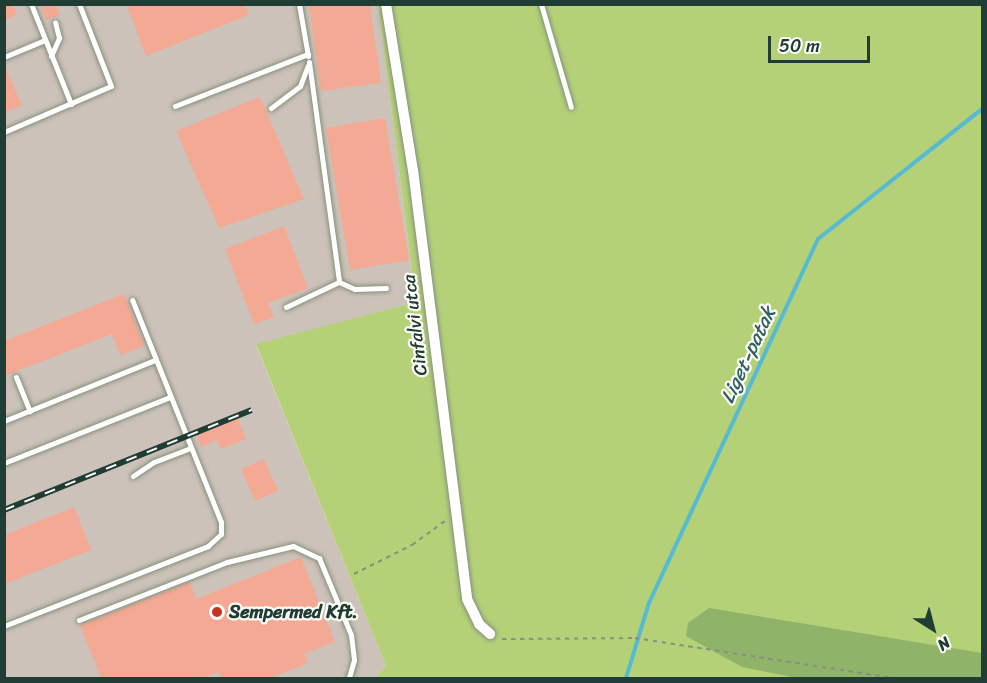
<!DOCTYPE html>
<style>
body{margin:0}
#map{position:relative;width:987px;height:683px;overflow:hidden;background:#ece5c6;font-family:Sriracha,sans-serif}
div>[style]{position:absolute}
.industrial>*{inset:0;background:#cdc2b9}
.green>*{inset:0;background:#b4d178}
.forest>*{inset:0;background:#8fb368}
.stream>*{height:4px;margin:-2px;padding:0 2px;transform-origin:2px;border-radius:2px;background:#55bad3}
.building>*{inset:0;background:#f3a993}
.path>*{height:2px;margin-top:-1px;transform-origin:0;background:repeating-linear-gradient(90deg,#86917d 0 4.5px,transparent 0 9px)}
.roads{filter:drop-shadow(0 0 2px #86917d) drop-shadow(0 0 2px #86917d)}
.lane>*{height:5px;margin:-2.5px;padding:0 2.5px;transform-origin:2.5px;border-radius:2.5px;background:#fff}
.street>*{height:10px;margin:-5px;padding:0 5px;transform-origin:5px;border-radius:5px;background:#fff}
.rail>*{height:6px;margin-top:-3px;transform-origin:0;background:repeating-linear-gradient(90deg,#fdfcf7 0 11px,#1f3d34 0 22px);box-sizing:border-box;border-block:2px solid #1f3d34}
.dots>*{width:16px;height:16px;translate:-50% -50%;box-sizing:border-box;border:3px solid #fdfcf7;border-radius:50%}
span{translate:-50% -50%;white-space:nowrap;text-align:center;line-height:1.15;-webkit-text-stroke:4.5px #fdfcf7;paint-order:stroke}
.street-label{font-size:18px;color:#1f3d34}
.poi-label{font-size:18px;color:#1f3d34;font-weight:700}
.left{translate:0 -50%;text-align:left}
.water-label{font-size:20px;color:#2f6264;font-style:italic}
.frame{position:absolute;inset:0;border:6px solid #1f3d34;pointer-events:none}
.north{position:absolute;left:903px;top:599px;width:60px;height:60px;-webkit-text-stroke:4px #fdfcf7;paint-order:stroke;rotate:144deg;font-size:16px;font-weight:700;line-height:24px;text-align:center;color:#1f3d34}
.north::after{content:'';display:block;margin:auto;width:21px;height:27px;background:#1f3d34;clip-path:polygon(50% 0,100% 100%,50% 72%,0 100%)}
.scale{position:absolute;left:768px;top:36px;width:102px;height:27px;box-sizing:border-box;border:3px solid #1f3d34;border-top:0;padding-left:8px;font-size:18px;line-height:21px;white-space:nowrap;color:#1f3d34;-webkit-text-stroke:4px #fdfcf7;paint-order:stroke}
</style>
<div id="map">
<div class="industrial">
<div style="clip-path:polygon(4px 5px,378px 5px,416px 302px,256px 345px,386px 666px,375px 678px,5px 678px)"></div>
</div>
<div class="green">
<div style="clip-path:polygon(378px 5px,982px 5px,982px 678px,375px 678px,386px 666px,256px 344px,416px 302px)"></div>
</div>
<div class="forest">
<div style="clip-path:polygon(709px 608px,982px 653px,982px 678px,797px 678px,742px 667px,686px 636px,688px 623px)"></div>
</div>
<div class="stream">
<div style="left:626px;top:678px;width:78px;rotate:-73deg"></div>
<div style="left:649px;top:603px;width:401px;rotate:-65.1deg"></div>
<div style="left:818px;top:239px;width:209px;rotate:-38.4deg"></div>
</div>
<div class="building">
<div style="clip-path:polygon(4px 4px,13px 4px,17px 15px,4px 20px)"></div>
<div style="clip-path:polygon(40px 4px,56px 4px,60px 15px,46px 20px)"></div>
<div style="clip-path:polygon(126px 4px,245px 4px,249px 15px,146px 56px)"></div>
<div style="clip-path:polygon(309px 4px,370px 4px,381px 83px,321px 91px)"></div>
<div style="clip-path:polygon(4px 64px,22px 106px,4px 112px)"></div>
<div style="clip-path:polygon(260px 97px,304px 199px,219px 228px,176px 131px)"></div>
<div style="clip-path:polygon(385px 118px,409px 260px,350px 270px,326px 128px)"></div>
<div style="clip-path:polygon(284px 226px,308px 288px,268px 303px,274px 317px,254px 324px,225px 249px)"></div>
<div style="clip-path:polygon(124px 294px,144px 346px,120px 355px,112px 334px,4px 376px,4px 341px)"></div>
<div style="clip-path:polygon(237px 417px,246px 439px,221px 449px,217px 440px,201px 447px,196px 434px)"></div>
<div style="clip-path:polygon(264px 459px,278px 491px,255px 501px,241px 469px)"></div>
<div style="clip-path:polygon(74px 507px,91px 550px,4px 584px,4px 535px)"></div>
<div style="clip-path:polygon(301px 557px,335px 642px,304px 654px,308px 663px,270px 678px,221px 678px,219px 672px,203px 678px,101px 678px,80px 625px,190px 582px,196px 599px)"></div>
</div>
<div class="path">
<div style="left:354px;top:574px;width:65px;rotate:-26.6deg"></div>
<div style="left:412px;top:545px;width:41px;rotate:-36deg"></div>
<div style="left:502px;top:639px;width:133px;rotate:-0.4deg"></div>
<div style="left:635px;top:638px;width:262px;rotate:8.8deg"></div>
</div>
<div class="roads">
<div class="lane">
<div style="left:31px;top:4px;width:108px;rotate:68.2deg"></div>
<div style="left:299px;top:4px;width:53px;rotate:80.2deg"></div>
<div style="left:541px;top:4px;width:107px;rotate:73.8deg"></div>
<div style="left:51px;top:56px;width:20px;rotate:-66deg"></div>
<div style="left:59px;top:38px;width:16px;rotate:-104deg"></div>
<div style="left:4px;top:57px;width:44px;rotate:-22.5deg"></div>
<div style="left:309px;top:62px;width:222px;rotate:82.2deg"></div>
<div style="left:339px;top:282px;width:17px;rotate:24deg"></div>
<div style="left:355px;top:289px;width:31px;rotate:-2deg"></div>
<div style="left:175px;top:106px;width:143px;rotate:-21.4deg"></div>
<div style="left:271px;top:108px;width:36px;rotate:-37deg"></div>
<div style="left:300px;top:86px;width:22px;rotate:-69deg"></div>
<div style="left:4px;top:132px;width:116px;rotate:-23.3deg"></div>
<div style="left:111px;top:86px;width:88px;rotate:-111.3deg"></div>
<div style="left:286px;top:307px;width:59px;rotate:-25.3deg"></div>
<div style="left:16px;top:377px;width:37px;rotate:68deg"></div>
<div style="left:4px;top:421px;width:163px;rotate:-22deg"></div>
<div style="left:4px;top:463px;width:179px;rotate:-21.7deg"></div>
<div style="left:133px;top:476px;width:25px;rotate:-34deg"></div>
<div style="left:154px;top:462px;width:39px;rotate:-21deg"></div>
<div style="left:79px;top:620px;width:159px;rotate:-21.4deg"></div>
<div style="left:227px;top:562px;width:68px;rotate:-13.6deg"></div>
<div style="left:293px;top:546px;width:29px;rotate:25deg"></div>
<div style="left:319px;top:558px;width:83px;rotate:67.4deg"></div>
<div style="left:351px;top:635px;width:25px;rotate:83deg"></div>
<div style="left:354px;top:660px;width:19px;rotate:106deg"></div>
<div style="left:4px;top:626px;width:219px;rotate:-21.4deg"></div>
<div style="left:208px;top:546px;width:18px;rotate:-43deg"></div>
<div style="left:221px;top:534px;width:12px;rotate:-90deg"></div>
<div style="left:221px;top:522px;width:239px;rotate:-111.8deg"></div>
</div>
<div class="street">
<div style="left:386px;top:4px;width:168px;rotate:80.8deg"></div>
<div style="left:413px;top:170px;width:432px;rotate:82.8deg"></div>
<div style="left:467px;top:599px;width:28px;rotate:64deg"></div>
<div style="left:479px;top:624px;width:15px;rotate:42deg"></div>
</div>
</div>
<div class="rail">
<div style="left:4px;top:510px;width:267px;rotate:-22deg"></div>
</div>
<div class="dots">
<div style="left:217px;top:612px;background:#c8321e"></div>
</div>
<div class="street-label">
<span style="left:415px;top:325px;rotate:-97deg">Cinfalvi utca</span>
</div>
<div class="poi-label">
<span class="left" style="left:229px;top:612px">Sempermed Kft.</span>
</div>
<div class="water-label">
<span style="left:748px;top:355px;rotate:-65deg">Liget-patak</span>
</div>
<div class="frame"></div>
<div class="north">N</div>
<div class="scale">50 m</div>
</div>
